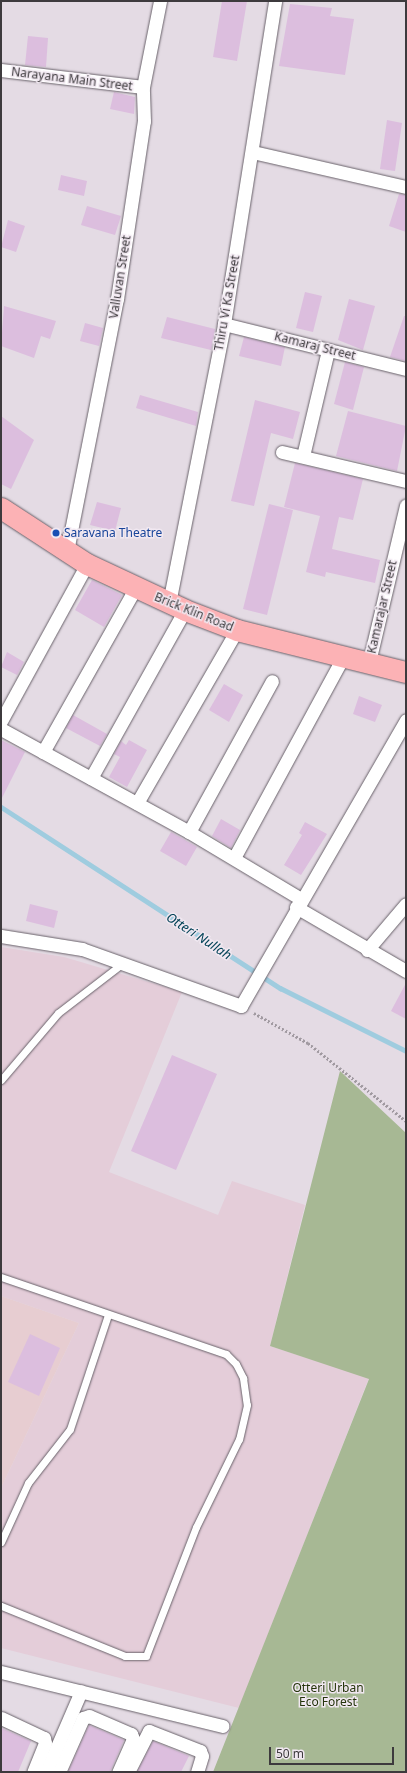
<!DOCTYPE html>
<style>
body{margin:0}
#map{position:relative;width:407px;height:1773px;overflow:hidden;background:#e4dbe4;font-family:"Noto Sans",sans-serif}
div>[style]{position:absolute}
.industrial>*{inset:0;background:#e4cdd9}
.education>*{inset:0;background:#e7cdd1}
.forest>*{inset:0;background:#a7b894}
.stream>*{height:5px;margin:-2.5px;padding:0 2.5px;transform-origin:2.5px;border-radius:2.5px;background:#9fccdf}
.building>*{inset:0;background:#dcbede}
.path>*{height:2.5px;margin-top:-1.25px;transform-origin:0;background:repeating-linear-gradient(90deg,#a19aa1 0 2px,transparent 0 4px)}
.roads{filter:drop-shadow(0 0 1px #69626a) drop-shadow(0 0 1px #69626a)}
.service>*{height:7px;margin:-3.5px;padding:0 3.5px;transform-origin:3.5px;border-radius:3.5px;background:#fff}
.minor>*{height:13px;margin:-6.5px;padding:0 6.5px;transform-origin:6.5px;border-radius:6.5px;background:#fff}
.primary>*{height:21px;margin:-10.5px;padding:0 10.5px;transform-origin:10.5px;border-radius:10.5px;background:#fcb2b5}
.dots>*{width:11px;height:11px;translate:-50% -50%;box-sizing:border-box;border:2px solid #f1e8f1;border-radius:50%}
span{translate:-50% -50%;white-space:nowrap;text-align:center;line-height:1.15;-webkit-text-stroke:3px #f1e8f1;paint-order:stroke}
.street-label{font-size:12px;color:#3d3a3d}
.transit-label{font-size:12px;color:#164399}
.left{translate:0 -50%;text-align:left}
.park-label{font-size:12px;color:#24340a}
.water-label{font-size:13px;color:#034357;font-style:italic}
.frame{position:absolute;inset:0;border:2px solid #3d3a3d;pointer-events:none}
.scale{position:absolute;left:269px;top:1747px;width:125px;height:18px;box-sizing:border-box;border:2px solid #3d3a3d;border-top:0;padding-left:5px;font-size:12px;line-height:14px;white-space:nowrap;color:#3d3a3d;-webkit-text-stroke:3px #f1e8f1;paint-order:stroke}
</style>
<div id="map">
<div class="industrial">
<div style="clip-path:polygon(1px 947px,64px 957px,182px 992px,109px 1172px,218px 1215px,232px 1181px,305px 1205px,270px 1346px,369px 1378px,239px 1708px,1px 1648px,1px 1488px,79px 1323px,1px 1296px)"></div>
</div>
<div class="education">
<div style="clip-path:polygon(1px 1296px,79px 1323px,1px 1488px)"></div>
</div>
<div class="forest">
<div style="clip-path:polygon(340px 1071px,406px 1133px,406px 1772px,213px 1772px,369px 1379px,270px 1346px)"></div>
</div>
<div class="stream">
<div style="left:1px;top:807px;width:333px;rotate:33deg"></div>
<div style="left:280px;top:988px;width:141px;rotate:26.6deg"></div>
</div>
<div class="building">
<div style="clip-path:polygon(222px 1px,247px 1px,237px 61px,213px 57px)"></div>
<div style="clip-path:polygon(290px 4px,332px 8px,330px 16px,354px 19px,345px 75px,279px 66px)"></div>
<div style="clip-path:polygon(28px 36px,48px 38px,46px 67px,25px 65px)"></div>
<div style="clip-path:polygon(114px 92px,135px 97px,134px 114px,110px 109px)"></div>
<div style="clip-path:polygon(387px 120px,402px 123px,395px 171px,380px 169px)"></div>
<div style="clip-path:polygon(61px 175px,87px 181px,84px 196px,58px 190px)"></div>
<div style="clip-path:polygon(399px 194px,406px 195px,406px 232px,389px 226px)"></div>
<div style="clip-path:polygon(87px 206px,121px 216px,115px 235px,81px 225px)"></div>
<div style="clip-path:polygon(8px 220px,25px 226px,16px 252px,1px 247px)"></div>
<div style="clip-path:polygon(305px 292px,322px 296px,313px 332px,296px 328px)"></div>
<div style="clip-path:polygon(349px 299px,375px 306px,363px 350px,338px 340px)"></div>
<div style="clip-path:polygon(4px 306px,56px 321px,50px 339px,41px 336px,34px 358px,1px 346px)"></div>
<div style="clip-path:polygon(404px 316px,406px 316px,406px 361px,390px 357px)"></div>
<div style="clip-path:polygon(167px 317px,215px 329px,211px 350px,161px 338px)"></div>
<div style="clip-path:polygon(85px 323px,103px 328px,99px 346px,80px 341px)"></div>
<div style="clip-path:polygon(244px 337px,285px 347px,281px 366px,239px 356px)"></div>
<div style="clip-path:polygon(345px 362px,364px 367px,353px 410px,334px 404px)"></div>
<div style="clip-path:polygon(140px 395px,198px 412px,196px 426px,136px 408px)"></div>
<div style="clip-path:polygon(255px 400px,300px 412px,293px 439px,271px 433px,254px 506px,231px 501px)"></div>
<div style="clip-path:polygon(348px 411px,406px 426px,397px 471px,336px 456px)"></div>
<div style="clip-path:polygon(1px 416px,34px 440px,11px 489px,1px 484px)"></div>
<div style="clip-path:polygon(295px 463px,363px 479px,353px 520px,339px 517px,332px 549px,380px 560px,375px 583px,326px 572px,325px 577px,306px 572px,320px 516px,284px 507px)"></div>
<div style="clip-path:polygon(97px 502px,121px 508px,115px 531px,90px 525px)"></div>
<div style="clip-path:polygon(269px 504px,293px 510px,267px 615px,243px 609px)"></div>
<div style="clip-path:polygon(92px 580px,122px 595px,104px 627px,75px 610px)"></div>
<div style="clip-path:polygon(7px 652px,24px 662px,17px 675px,1px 667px)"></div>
<div style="clip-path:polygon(224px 684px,243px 695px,229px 722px,209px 710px)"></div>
<div style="clip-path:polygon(359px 696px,382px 705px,375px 722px,353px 714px)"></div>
<div style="clip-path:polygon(73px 715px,107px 734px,100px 746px,66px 728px)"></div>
<div style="clip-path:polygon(1px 740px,25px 752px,1px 800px)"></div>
<div style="clip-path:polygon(129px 740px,147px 750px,127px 787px,109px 777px,120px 757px,114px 754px,121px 741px,126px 745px)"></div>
<div style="clip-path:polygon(221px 819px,240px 830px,231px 848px,212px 836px)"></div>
<div style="clip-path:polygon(305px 822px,327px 834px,301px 875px,284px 865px,302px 835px,299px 833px)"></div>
<div style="clip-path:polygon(171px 832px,197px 847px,186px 866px,160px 851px)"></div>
<div style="clip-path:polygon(30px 904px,58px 911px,54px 928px,26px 921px)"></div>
<div style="clip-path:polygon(406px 983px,406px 1019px,391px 1011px)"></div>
<div style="clip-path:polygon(172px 1055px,217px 1074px,176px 1170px,131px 1151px)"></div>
<div style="clip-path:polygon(30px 1334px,60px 1348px,39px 1396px,8px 1382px)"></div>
<div style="clip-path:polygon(89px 1725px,124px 1740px,110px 1772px,68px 1772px)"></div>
<div style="clip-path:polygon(1px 1728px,31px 1741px,18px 1772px,1px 1772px)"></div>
<div style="clip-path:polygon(153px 1741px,189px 1756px,181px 1772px,137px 1772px)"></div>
</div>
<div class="path">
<div style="left:254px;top:1013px;width:62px;rotate:29.1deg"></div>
<div style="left:308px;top:1043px;width:125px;rotate:38.5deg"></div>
</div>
<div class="roads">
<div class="service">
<div style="left:1px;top:1080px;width:88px;rotate:-49.6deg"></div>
<div style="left:58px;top:1013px;width:82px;rotate:-37.6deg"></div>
<div style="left:1px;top:1277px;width:238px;rotate:18.9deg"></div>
<div style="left:226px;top:1354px;width:14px;rotate:45deg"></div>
<div style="left:236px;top:1364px;width:16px;rotate:63deg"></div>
<div style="left:243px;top:1378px;width:27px;rotate:82deg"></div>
<div style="left:247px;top:1405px;width:35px;rotate:103deg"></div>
<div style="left:239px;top:1439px;width:98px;rotate:116deg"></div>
<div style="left:196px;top:1527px;width:138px;rotate:111.2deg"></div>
<div style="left:146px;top:1656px;width:21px;rotate:180deg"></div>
<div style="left:125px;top:1656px;width:134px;rotate:-158deg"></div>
<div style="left:1px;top:1542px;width:65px;rotate:-65.4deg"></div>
<div style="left:28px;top:1483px;width:68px;rotate:-52.1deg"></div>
<div style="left:70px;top:1429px;width:120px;rotate:-71.6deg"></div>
</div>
<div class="minor">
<div style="left:1px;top:70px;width:143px;rotate:6.8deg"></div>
<div style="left:253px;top:152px;width:157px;rotate:12.9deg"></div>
<div style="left:224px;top:324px;width:187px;rotate:13.9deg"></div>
<div style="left:282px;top:452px;width:127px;rotate:13.2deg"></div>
<div style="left:303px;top:456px;width:109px;rotate:-76.7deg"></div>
<div style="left:67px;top:551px;width:257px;rotate:-78.8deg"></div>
<div style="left:117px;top:299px;width:180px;rotate:-81.4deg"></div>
<div style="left:144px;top:121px;width:34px;rotate:-92deg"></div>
<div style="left:143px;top:87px;width:88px;rotate:-78.8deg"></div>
<div style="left:169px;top:603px;width:284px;rotate:-78.8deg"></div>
<div style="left:224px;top:324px;width:327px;rotate:-81deg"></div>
<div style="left:369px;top:662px;width:161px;rotate:-76.7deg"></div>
<div style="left:1px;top:721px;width:179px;rotate:-61.3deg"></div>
<div style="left:1px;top:729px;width:214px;rotate:28.7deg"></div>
<div style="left:189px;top:832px;width:131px;rotate:30.9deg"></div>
<div style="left:43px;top:752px;width:189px;rotate:-60.6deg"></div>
<div style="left:91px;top:778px;width:193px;rotate:-60.8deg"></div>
<div style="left:137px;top:803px;width:200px;rotate:-60deg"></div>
<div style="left:189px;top:832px;width:172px;rotate:-61.2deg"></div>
<div style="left:234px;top:858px;width:229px;rotate:-61.5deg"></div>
<div style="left:296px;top:907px;width:127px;rotate:30.2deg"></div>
<div style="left:1px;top:936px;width:82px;rotate:9.1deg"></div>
<div style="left:82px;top:949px;width:169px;rotate:19.7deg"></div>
<div style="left:241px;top:1006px;width:330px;rotate:-60deg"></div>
<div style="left:367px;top:950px;width:60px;rotate:-49.7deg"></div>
<div style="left:1px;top:1672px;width:228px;rotate:13.7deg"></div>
<div style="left:1px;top:1718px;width:47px;rotate:24.9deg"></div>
<div style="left:44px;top:1738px;width:5px;rotate:79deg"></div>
<div style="left:45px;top:1743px;width:31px;rotate:112deg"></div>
<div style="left:46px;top:1772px;width:88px;rotate:-66.6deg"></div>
<div style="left:59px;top:1772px;width:59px;rotate:-66deg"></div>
<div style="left:83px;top:1718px;width:6px;rotate:-18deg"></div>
<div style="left:89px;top:1716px;width:46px;rotate:23.2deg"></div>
<div style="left:131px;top:1734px;width:5px;rotate:68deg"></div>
<div style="left:133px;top:1739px;width:36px;rotate:114deg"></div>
<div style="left:128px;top:1772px;width:46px;rotate:-62.9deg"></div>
<div style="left:149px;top:1731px;width:55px;rotate:21.4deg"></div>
<div style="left:200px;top:1751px;width:5px;rotate:68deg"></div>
<div style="left:202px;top:1756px;width:17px;rotate:107deg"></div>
</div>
<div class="primary">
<div style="left:1px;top:508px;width:103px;rotate:33.1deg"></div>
<div style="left:87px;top:564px;width:108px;rotate:25.1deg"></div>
<div style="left:185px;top:610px;width:56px;rotate:21deg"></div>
<div style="left:237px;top:630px;width:174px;rotate:14deg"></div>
</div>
</div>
<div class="dots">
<div style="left:56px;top:533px;background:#1a4fb4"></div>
</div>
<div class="street-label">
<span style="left:72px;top:79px;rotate:7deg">Narayana Main Street</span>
<span style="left:120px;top:277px;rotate:-81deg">Valluvan Street</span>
<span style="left:227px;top:303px;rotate:-80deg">Thiru Vi Ka Street</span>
<span style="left:315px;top:346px;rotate:14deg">Kamaraj Street</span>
<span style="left:382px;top:607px;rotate:-77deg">Kamarajar Street</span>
<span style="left:194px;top:612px;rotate:22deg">Brick Klin Road</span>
</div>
<div class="transit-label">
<span class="left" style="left:64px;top:533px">Saravana Theatre</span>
</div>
<div class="park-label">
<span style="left:328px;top:1695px">Otteri Urban<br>Eco Forest</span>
</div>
<div class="water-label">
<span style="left:199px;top:936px;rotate:33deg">Otteri Nullah</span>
</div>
<div class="frame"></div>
<div class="scale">50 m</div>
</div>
